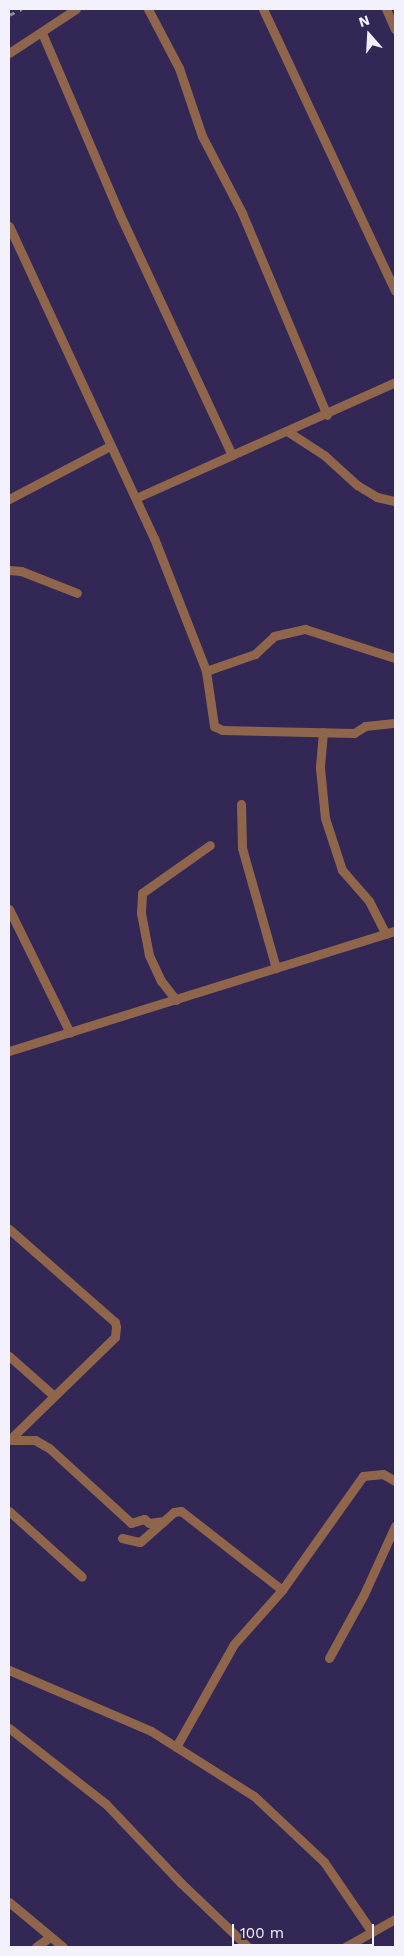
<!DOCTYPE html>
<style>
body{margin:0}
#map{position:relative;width:404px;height:1956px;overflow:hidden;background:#332755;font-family:"Work Sans",sans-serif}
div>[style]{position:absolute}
.street>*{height:9px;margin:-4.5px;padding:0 4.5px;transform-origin:4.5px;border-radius:4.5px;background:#8f664c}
.rail>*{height:3px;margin-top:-1.5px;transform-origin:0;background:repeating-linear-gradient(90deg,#8e87a4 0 6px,transparent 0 12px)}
span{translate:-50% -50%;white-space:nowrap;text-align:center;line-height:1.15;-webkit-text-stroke:4.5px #332755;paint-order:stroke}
.frame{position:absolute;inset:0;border:10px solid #f2f1fc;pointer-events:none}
.north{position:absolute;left:344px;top:10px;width:50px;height:50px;-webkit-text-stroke:4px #332755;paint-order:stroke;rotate:341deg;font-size:14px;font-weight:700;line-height:20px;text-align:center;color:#f2f1fc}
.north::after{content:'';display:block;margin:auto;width:18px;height:22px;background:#f2f1fc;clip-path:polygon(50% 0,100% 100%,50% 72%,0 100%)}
.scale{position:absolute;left:232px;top:1924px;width:142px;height:22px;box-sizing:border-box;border:2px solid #f2f1fc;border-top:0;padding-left:6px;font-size:15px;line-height:18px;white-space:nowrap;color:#f2f1fc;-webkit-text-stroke:4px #332755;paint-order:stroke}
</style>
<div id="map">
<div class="street">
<div style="left:148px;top:9px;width:67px;rotate:62.3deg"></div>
<div style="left:179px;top:68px;width:72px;rotate:71.3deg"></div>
<div style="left:202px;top:136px;width:87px;rotate:62.5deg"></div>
<div style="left:242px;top:213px;width:219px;rotate:67.2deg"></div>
<div style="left:263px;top:9px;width:311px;rotate:64.9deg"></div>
<div style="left:386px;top:9px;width:22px;rotate:66deg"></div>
<div style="left:42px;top:33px;width:198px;rotate:66.8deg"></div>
<div style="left:120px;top:215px;width:265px;rotate:65deg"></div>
<div style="left:9px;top:53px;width:80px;rotate:-33.3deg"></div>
<div style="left:9px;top:226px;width:344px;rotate:65.1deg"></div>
<div style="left:154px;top:538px;width:143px;rotate:68.6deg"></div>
<div style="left:206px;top:671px;width:56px;rotate:81.7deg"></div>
<div style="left:214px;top:726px;width:9px;rotate:27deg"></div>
<div style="left:222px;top:730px;width:132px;rotate:1.3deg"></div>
<div style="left:354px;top:733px;width:13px;rotate:-32deg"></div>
<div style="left:365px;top:726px;width:30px;rotate:-6deg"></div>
<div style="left:287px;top:431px;width:44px;rotate:33deg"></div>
<div style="left:324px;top:455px;width:45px;rotate:42.3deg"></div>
<div style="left:357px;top:485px;width:23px;rotate:31deg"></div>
<div style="left:377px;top:497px;width:18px;rotate:13deg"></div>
<div style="left:136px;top:498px;width:284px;rotate:-24.1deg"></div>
<div style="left:9px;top:499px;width:114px;rotate:-27.7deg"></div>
<div style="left:9px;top:570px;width:12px;rotate:5deg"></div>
<div style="left:21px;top:571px;width:60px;rotate:21.4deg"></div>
<div style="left:206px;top:671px;width:52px;rotate:-19.1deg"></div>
<div style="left:255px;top:654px;width:26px;rotate:-43deg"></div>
<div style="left:274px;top:636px;width:32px;rotate:-13deg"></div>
<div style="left:305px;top:629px;width:95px;rotate:17.9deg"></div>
<div style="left:323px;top:732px;width:36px;rotate:95deg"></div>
<div style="left:320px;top:768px;width:50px;rotate:84.3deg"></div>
<div style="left:325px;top:818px;width:55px;rotate:71.9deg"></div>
<div style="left:342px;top:870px;width:41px;rotate:48.9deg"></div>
<div style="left:369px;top:901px;width:37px;rotate:63deg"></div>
<div style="left:241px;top:804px;width:44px;rotate:88.7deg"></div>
<div style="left:242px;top:848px;width:125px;rotate:74.2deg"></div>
<div style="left:9px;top:909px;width:138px;rotate:63.8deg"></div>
<div style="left:176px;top:1000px;width:24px;rotate:-128deg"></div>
<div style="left:161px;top:981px;width:29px;rotate:-115deg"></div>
<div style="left:149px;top:955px;width:43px;rotate:-100.8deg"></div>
<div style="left:141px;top:913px;width:20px;rotate:-87deg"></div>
<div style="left:142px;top:893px;width:83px;rotate:-35.2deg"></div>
<div style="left:9px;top:1051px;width:404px;rotate:-17.3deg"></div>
<div style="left:9px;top:1229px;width:141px;rotate:41.3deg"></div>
<div style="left:115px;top:1322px;width:5px;rotate:79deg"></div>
<div style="left:116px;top:1327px;width:10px;rotate:96deg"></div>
<div style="left:115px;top:1337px;width:148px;rotate:135.8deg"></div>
<div style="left:9px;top:1356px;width:59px;rotate:41.6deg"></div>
<div style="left:9px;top:1440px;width:26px"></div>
<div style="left:35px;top:1440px;width:16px;rotate:30deg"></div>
<div style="left:49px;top:1448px;width:111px;rotate:42.4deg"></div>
<div style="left:131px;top:1523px;width:14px;rotate:-17deg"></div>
<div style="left:144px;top:1519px;width:6px;rotate:39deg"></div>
<div style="left:149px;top:1523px;width:15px;rotate:-8deg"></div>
<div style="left:9px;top:1511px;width:98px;rotate:42.1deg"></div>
<div style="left:122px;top:1538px;width:18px;rotate:13deg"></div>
<div style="left:140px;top:1542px;width:45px;rotate:-41.4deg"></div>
<div style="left:174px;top:1512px;width:7px;rotate:-8deg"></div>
<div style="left:181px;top:1511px;width:128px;rotate:38deg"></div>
<div style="left:282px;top:1590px;width:72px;rotate:131.6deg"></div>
<div style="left:234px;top:1644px;width:118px;rotate:119.4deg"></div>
<div style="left:282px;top:1590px;width:140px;rotate:-54.6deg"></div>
<div style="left:363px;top:1476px;width:20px;rotate:-6deg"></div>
<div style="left:383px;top:1474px;width:14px;rotate:30deg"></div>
<div style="left:329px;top:1658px;width:73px;rotate:-61.3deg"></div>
<div style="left:364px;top:1594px;width:75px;rotate:-65.5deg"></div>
<div style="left:9px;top:1670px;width:155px;rotate:23.2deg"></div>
<div style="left:151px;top:1731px;width:122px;rotate:32.3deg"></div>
<div style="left:254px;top:1796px;width:96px;rotate:43.3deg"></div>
<div style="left:324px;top:1862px;width:85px;rotate:55.6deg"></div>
<div style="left:9px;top:1728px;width:123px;rotate:38.1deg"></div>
<div style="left:106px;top:1804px;width:109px;rotate:46.5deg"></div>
<div style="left:181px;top:1883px;width:93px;rotate:43.7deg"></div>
<div style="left:9px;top:1902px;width:70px;rotate:39.8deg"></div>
<div style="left:36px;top:1947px;width:17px;rotate:-36deg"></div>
<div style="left:345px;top:1947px;width:57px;rotate:-29.2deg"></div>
</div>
<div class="rail">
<div style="left:9px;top:15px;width:14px;rotate:-25deg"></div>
</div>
<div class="frame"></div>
<div class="north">N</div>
<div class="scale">100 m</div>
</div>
